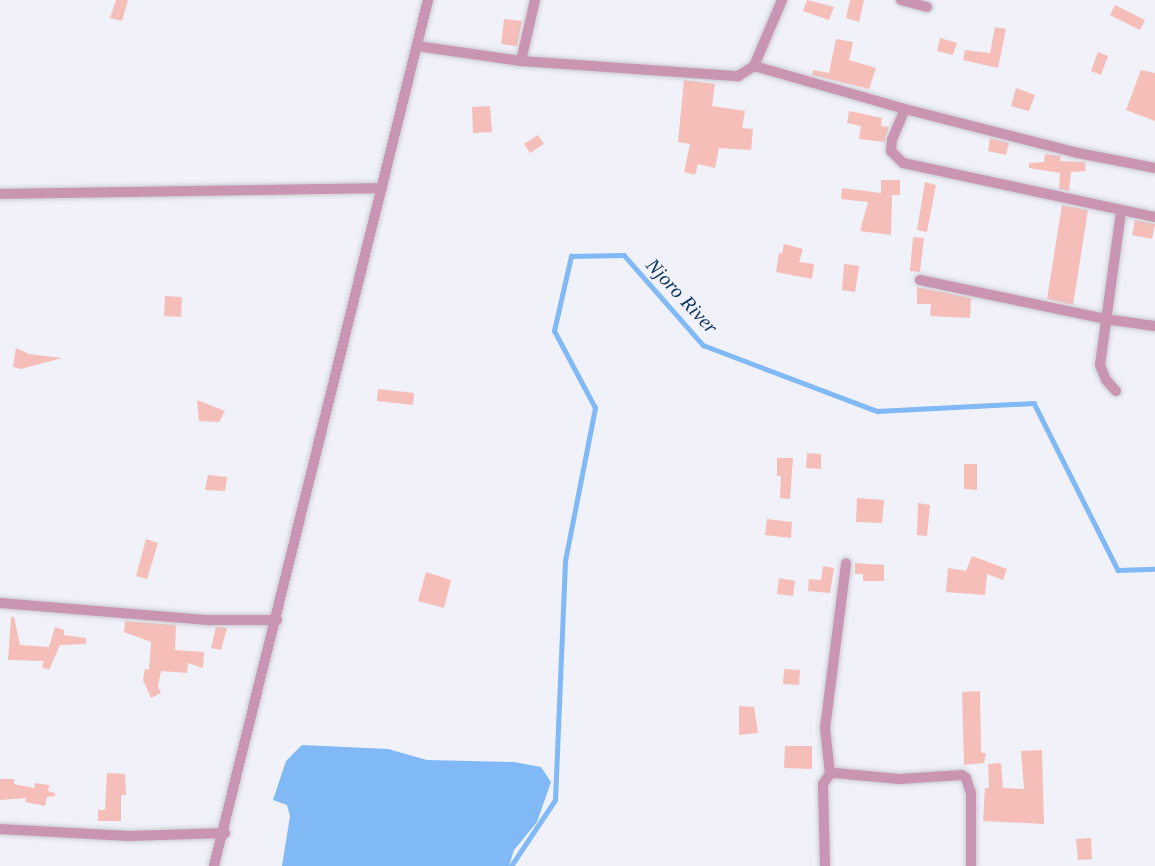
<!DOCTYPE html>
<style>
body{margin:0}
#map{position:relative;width:1155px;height:866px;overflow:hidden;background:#f0f1f9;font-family:Georgia,serif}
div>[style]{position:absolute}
.water>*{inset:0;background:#81b8f6}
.stream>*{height:4.5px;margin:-2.25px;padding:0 2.25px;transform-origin:2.25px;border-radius:2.25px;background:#81b8f6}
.building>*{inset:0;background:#f5beb9}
.roads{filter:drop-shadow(0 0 2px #cbccd3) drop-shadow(0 0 2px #cbccd3)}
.minor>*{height:10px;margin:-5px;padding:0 5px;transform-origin:5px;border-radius:5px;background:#ca95b3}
span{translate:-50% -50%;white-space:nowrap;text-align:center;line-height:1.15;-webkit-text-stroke:5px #f0f1f9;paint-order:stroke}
.water-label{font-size:20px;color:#113860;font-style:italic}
</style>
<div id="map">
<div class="water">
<div style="clip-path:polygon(302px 745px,388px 749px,427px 760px,514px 762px,541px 767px,551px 782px,537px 822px,514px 850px,509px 866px,282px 866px,290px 816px,287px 805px,273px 800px,286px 761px)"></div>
</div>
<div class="stream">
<div style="left:511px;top:866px;width:79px;rotate:-56.3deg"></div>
<div style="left:555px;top:800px;width:239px;rotate:-87.6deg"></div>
<div style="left:565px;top:561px;width:156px;rotate:-78.9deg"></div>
<div style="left:595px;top:408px;width:87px;rotate:-118deg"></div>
<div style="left:554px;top:331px;width:77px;rotate:-77.2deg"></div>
<div style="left:571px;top:256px;width:53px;rotate:-1.1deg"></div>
<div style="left:624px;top:255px;width:120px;rotate:48.7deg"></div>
<div style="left:703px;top:345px;width:186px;rotate:20.8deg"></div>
<div style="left:877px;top:411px;width:157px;rotate:-2.9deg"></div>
<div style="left:1034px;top:403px;width:187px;rotate:63.3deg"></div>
<div style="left:1118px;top:570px;width:37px;rotate:-2deg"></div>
</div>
<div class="building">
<div style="clip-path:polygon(116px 0,128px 0,122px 21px,110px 18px)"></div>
<div style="clip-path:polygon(807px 0,834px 7px,829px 20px,803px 11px)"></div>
<div style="clip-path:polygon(850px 0,864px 0,859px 22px,846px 18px)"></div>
<div style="clip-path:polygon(1115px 5px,1145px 20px,1140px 30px,1110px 15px)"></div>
<div style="clip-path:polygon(504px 19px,522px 21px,517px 46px,501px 44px)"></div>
<div style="clip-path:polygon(995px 27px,1006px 29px,998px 68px,963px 60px,965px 50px,990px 53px)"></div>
<div style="clip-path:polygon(940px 38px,957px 43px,953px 55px,937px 51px)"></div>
<div style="clip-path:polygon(836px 39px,853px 42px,849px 60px,876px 68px,869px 89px,812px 75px,813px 70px,829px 73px)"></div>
<div style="clip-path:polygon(1098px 52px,1108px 56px,1101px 75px,1091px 71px)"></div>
<div style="clip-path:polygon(1141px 70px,1155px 73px,1155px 121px,1126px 110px)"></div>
<div style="clip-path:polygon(684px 80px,715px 84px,712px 106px,745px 111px,742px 128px,753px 129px,751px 150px,719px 148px,715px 168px,698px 164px,695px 175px,684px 172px,690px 144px,678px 142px)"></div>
<div style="clip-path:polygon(1016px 88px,1035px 95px,1029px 111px,1011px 106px)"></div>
<div style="clip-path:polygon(490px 106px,492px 132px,473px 133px,472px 107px)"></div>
<div style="clip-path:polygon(849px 111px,882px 118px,881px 126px,889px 127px,884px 142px,859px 139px,861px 126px,847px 123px)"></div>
<div style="clip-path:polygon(538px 135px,544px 144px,530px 153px,524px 144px)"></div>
<div style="clip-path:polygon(990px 138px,1009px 143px,1006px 155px,988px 151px)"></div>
<div style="clip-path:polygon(1045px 154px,1061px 156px,1060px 161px,1085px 162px,1086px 171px,1071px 172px,1069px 191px,1059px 189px,1060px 173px,1029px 168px,1029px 163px,1044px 162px)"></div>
<div style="clip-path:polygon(881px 180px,900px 180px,900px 195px,892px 195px,891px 235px,860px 231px,868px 202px,841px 199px,842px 188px,881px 193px)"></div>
<div style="clip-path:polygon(925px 182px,936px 185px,927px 232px,917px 230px)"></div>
<div style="clip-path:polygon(1062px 205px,1088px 210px,1073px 305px,1047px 299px)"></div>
<div style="clip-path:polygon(1135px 220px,1155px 224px,1152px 239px,1132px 235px)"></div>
<div style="clip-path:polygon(913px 237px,924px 238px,920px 272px,910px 271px)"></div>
<div style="clip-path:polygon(784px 244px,803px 249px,799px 262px,814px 264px,812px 279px,776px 272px,779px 253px,782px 254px)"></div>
<div style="clip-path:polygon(844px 264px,859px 266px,855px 292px,842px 290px)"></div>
<div style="clip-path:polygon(917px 287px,971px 298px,970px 318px,930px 316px,931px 304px,917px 304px)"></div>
<div style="clip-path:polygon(165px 296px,182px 297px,181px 317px,164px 316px)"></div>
<div style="clip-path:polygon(16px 348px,29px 354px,62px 358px,21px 369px,13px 367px)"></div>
<div style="clip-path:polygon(378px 389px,414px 393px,413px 405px,377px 401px)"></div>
<div style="clip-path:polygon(197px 400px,225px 411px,219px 422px,199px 421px)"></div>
<div style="clip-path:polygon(807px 453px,821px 454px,821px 469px,806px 468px)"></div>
<div style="clip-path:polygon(777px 458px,793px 458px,790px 499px,780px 498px,781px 476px,777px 476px)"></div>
<div style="clip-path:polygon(964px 464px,977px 464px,977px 490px,964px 489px)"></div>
<div style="clip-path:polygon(208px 475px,227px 477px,225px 491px,205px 490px)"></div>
<div style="clip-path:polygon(857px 498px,884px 500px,882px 523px,856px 522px)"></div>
<div style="clip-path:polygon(918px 503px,930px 505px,927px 536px,917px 535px)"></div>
<div style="clip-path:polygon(767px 519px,792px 522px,791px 538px,765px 535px)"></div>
<div style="clip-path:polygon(146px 539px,158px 543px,147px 579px,136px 576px)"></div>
<div style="clip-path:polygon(972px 556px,1007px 569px,1003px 580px,987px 574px,985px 595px,946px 592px,948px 568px,966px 571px)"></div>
<div style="clip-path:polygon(855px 563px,884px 565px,884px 581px,863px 581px,863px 574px,855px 574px)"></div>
<div style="clip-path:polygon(823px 566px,834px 568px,830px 593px,808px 591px,809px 579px,821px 580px)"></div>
<div style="clip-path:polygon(426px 572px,451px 580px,444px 608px,418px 601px)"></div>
<div style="clip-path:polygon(779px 578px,795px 581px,793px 596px,777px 594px)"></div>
<div style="clip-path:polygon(11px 617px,14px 617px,20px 645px,49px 647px,55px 627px,64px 630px,64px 635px,86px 638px,86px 644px,60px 645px,49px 670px,42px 667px,44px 661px,8px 660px)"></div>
<div style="clip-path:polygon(125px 621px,176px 625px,175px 650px,204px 652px,203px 668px,188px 663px,187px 673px,161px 671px,158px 687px,161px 693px,151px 698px,143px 680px,145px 669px,149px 670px,151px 642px,124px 632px)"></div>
<div style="clip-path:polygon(216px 627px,227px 628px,221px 650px,211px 648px)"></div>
<div style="clip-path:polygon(784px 669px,800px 670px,799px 685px,783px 684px)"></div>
<div style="clip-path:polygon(980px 691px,981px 752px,986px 754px,984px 763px,964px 765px,962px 692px)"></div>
<div style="clip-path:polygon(739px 706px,754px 707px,758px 733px,739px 735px)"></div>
<div style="clip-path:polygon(785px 746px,812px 746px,812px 769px,784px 768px)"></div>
<div style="clip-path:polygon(1042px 750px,1044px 824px,983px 821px,985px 788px,989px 788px,988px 764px,1001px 763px,1003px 788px,1024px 789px,1021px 751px)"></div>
<div style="clip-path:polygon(107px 773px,125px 774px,126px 795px,121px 795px,121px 821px,98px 821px,98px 810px,105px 810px)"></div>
<div style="clip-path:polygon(0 779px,14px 779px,14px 784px,34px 788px,35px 783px,49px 785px,48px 791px,55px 793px,55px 796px,47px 797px,45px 806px,25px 802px,26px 798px,0 800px)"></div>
<div style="clip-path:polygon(1091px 838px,1092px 859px,1078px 860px,1076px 839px)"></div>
</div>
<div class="roads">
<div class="minor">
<div style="left:901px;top:0;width:27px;rotate:15deg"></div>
<div style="left:417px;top:46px;width:105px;rotate:8.2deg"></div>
<div style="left:521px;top:61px;width:218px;rotate:4deg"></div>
<div style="left:738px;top:76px;width:19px;rotate:-32deg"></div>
<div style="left:754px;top:66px;width:72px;rotate:-67deg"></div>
<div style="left:521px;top:61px;width:63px;rotate:-77.1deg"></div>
<div style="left:754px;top:66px;width:157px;rotate:15.9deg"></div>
<div style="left:905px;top:109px;width:179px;rotate:14.3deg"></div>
<div style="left:1078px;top:153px;width:78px;rotate:11deg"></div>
<div style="left:905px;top:109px;width:33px;rotate:113deg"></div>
<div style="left:892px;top:139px;width:12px;rotate:95deg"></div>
<div style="left:891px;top:151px;width:17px;rotate:45deg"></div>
<div style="left:903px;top:163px;width:258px;rotate:12.1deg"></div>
<div style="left:0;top:194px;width:382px;rotate:-0.9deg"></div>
<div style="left:920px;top:280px;width:189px;rotate:11.9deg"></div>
<div style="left:1105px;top:319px;width:50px;rotate:8deg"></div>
<div style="left:1116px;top:391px;width:15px;rotate:-132deg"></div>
<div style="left:1106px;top:380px;width:16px;rotate:-112deg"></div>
<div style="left:1100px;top:365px;width:155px;rotate:-82.2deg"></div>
<div style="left:0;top:603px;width:209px;rotate:4.7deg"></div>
<div style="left:208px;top:620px;width:69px"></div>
<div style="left:830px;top:774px;width:46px;rotate:-96.2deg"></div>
<div style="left:825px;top:728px;width:166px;rotate:-82.7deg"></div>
<div style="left:0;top:829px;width:129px;rotate:3.1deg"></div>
<div style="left:129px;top:836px;width:96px;rotate:-1.8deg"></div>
<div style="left:214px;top:866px;width:892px;rotate:-76.12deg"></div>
<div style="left:825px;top:866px;width:82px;rotate:-91.4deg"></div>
<div style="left:823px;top:784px;width:12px;rotate:-55deg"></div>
<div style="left:830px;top:774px;width:5px;rotate:-11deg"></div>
<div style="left:835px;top:773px;width:64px;rotate:5.4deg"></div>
<div style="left:899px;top:779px;width:63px;rotate:-3.6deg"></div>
<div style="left:962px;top:775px;width:5px;rotate:37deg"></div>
<div style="left:966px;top:778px;width:16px;rotate:72deg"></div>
<div style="left:971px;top:793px;width:73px;rotate:90deg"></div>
</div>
</div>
<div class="water-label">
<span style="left:682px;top:296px;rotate:47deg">Njoro River</span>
</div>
</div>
